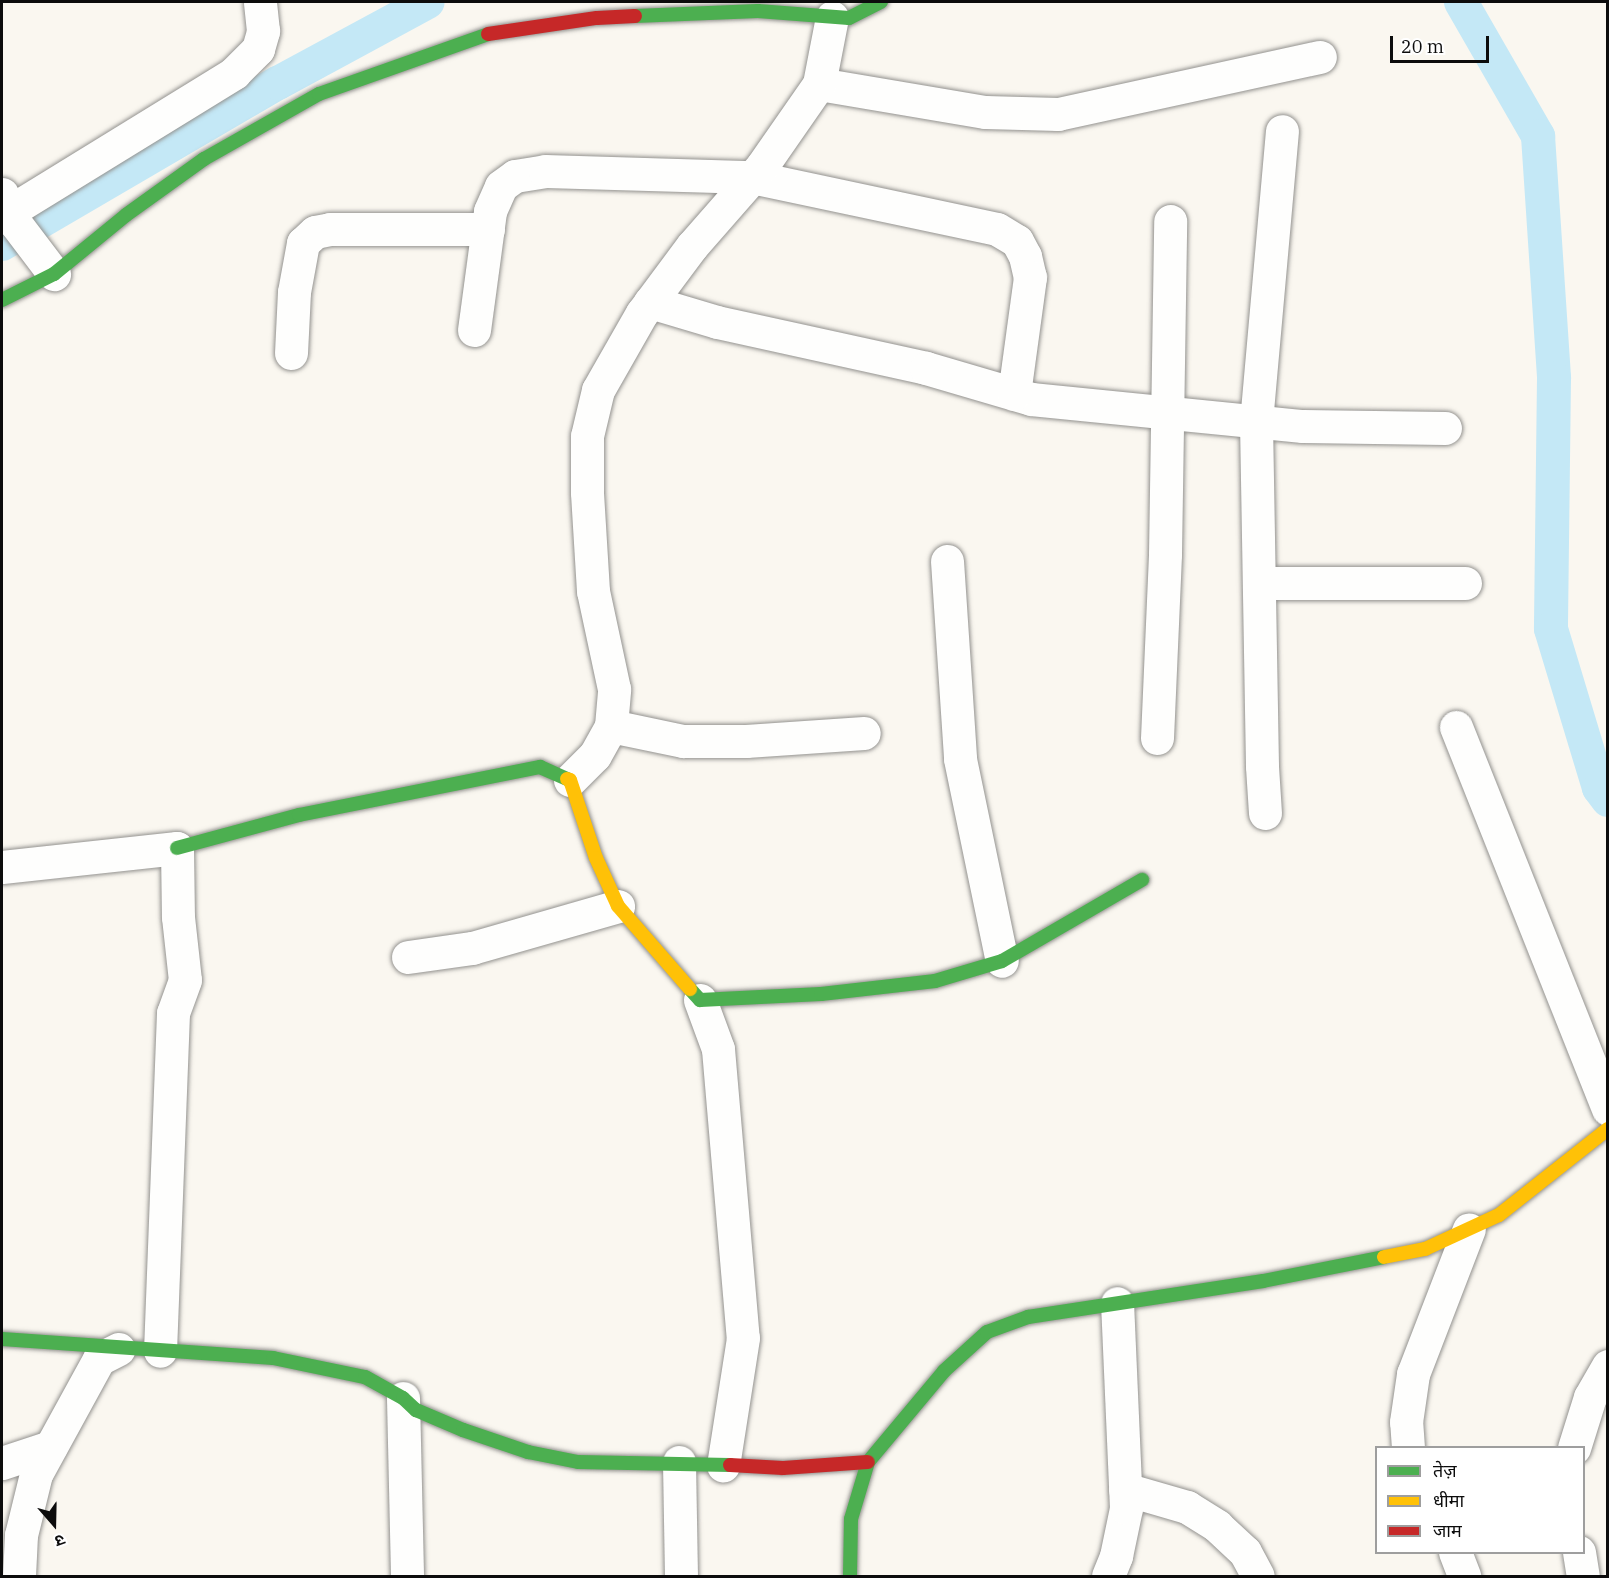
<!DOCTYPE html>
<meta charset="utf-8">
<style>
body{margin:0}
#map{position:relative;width:1609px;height:1578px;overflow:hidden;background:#faf7f0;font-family:"IBM Plex Serif","Noto Sans Devanagari",serif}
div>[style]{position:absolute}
.canal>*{height:34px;margin:-17px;padding:0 17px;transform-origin:17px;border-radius:17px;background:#c4e8f6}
.roads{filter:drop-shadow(0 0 2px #93928f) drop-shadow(0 0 2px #93928f)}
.street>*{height:33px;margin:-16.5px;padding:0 16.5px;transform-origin:16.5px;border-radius:16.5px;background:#fefefd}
.fast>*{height:14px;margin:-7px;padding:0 7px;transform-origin:7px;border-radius:7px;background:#4caf50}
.slow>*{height:14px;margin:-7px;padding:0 7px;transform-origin:7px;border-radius:7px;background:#ffc107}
.jam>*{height:14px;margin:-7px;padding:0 7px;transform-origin:7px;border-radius:7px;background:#c62828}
span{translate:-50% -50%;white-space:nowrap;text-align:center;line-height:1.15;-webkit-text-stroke:6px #fff;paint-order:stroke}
.frame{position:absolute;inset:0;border:3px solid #0c0c0c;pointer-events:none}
.legend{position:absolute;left:1375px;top:1446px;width:210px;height:108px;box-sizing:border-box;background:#fff;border:2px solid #9e9e9e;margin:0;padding:8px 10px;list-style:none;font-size:18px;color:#0c0c0c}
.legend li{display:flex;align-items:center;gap:12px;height:30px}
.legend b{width:30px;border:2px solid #9e9e9e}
.north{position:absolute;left:24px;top:1494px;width:60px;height:60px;-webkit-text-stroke:4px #fff;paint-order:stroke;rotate:160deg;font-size:16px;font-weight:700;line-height:24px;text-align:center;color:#0c0c0c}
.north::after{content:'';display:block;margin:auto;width:21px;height:27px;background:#0c0c0c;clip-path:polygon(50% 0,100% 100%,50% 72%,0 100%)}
.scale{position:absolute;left:1390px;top:36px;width:99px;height:27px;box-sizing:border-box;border:3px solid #0c0c0c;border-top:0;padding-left:8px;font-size:18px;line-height:21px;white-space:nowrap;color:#0c0c0c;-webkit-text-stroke:4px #fff;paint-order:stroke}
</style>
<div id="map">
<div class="canal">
<div style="left:1461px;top:2px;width:155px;rotate:60.1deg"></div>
<div style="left:1538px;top:136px;width:243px;rotate:86.2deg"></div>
<div style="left:1554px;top:378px;width:251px;rotate:90.7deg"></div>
<div style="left:1551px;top:629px;width:166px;rotate:73.2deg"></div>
<div style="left:1599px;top:788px;width:15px;rotate:53deg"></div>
<div style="left:2px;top:244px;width:320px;rotate:-30.3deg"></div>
<div style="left:278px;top:83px;width:170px;rotate:-28.4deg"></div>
</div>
<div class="roads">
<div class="street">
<div style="left:819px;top:84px;width:168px;rotate:9.6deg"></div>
<div style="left:985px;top:112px;width:73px;rotate:1.6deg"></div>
<div style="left:1058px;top:114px;width:268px;rotate:-12.3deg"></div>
<div style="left:2px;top:194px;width:33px;rotate:65deg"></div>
<div style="left:16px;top:224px;width:63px;rotate:52.8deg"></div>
<div style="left:2px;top:216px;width:273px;rotate:-31.6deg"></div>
<div style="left:234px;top:73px;width:34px;rotate:-45deg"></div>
<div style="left:258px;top:49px;width:19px;rotate:-74deg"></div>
<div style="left:263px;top:31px;width:29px;rotate:-96deg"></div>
<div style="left:650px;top:302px;width:70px;rotate:16.6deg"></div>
<div style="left:717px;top:322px;width:214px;rotate:12.4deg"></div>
<div style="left:926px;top:368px;width:109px;rotate:16.4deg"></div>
<div style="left:1031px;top:399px;width:273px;rotate:5.7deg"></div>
<div style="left:1303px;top:426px;width:142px;rotate:0.8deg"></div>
<div style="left:474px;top:330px;width:120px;rotate:-82.3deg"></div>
<div style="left:490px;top:211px;width:27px;rotate:-66deg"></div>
<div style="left:501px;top:186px;width:17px;rotate:-36deg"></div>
<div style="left:515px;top:176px;width:30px;rotate:-9deg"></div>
<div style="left:545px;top:171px;width:207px;rotate:1.7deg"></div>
<div style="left:752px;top:177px;width:250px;rotate:12deg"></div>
<div style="left:997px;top:229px;width:23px;rotate:31deg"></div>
<div style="left:1017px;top:241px;width:17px;rotate:62deg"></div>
<div style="left:1025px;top:256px;width:22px;rotate:77deg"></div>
<div style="left:1030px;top:277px;width:118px;rotate:97.8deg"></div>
<div style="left:291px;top:353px;width:61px;rotate:-87.2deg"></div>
<div style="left:294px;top:292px;width:50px;rotate:-79.6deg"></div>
<div style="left:303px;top:243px;width:16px;rotate:-43deg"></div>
<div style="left:315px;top:232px;width:15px;rotate:-11deg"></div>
<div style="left:330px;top:229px;width:158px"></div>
<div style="left:947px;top:561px;width:198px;rotate:86.2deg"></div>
<div style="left:960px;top:759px;width:206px;rotate:78.3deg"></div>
<div style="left:1259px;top:583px;width:206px"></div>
<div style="left:611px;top:726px;width:74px;rotate:11.8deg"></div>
<div style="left:683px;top:741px;width:63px"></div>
<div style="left:746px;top:741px;width:118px;rotate:-3.9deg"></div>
<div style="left:1456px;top:727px;width:411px;rotate:68.3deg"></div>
<div style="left:1157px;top:738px;width:184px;rotate:-87.5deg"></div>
<div style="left:1165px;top:554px;width:333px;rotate:-89.1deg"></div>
<div style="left:570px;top:780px;width:35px;rotate:-45deg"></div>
<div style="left:595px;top:755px;width:33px;rotate:-61deg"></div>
<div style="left:611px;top:726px;width:37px;rotate:-85deg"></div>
<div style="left:614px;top:689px;width:100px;rotate:-102.1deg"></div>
<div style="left:593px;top:591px;width:99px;rotate:-93.5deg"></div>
<div style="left:587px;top:492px;width:56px;rotate:-90deg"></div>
<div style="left:587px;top:436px;width:47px;rotate:-76.6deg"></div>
<div style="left:598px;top:390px;width:89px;rotate:-60.3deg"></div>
<div style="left:642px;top:313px;width:84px;rotate:-53.3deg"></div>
<div style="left:692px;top:246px;width:106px;rotate:-48.8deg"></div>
<div style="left:762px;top:166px;width:100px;rotate:-55.2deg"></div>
<div style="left:819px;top:84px;width:68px;rotate:-79deg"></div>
<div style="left:1265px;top:813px;width:47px;rotate:-93.7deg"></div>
<div style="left:1262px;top:766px;width:344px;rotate:-91deg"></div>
<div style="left:1256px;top:422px;width:292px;rotate:-84.9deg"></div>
<div style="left:2px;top:867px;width:176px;rotate:-6.2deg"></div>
<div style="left:177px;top:848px;width:69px;rotate:89.2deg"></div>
<div style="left:178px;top:917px;width:63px;rotate:83.7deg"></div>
<div style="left:185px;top:980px;width:35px;rotate:110deg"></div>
<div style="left:173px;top:1013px;width:338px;rotate:92.2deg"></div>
<div style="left:408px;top:957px;width:65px;rotate:-8deg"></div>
<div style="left:472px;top:948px;width:152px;rotate:-16deg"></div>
<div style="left:700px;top:1000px;width:52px;rotate:69.8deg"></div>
<div style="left:718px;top:1049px;width:290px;rotate:85.1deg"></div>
<div style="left:743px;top:1338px;width:129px;rotate:98.9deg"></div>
<div style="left:403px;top:1398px;width:178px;rotate:88.7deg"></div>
<div style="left:1408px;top:1448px;width:26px;rotate:-94deg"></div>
<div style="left:1406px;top:1422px;width:49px;rotate:-81.7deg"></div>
<div style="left:1413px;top:1374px;width:155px;rotate:-68.9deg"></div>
<div style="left:1574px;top:1448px;width:53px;rotate:-72.6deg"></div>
<div style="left:1590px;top:1397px;width:36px;rotate:-60deg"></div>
<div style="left:679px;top:1462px;width:114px;rotate:89deg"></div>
<div style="left:2px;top:1463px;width:51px;rotate:-18.4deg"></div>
<div style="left:1125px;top:1489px;width:65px;rotate:16.2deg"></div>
<div style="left:1187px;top:1507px;width:36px;rotate:32deg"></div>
<div style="left:1217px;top:1526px;width:38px;rotate:43deg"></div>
<div style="left:1245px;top:1552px;width:27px;rotate:62deg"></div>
<div style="left:1455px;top:1552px;width:26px;rotate:69deg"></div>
<div style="left:1579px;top:1552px;width:24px;rotate:81deg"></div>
<div style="left:19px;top:1576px;width:41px;rotate:-87.2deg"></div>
<div style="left:21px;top:1535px;width:63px;rotate:-76.2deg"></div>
<div style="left:36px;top:1474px;width:131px;rotate:-61.3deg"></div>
<div style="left:99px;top:1359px;width:22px;rotate:-27deg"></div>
<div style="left:1108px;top:1576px;width:22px;rotate:-68deg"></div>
<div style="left:1116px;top:1556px;width:49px;rotate:-78.2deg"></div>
<div style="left:1126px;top:1508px;width:205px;rotate:-92.5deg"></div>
</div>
<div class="fast">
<div style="left:635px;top:16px;width:123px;rotate:-2.3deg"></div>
<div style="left:758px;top:11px;width:91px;rotate:4.4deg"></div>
<div style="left:849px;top:18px;width:36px;rotate:-27deg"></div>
<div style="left:2px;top:300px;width:58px;rotate:-26.6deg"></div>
<div style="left:54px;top:274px;width:93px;rotate:-39.3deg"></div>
<div style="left:126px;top:215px;width:96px;rotate:-35.7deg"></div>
<div style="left:204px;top:159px;width:132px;rotate:-29.5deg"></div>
<div style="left:319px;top:94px;width:179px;rotate:-19.5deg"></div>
<div style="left:177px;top:848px;width:126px;rotate:-15.1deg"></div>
<div style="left:299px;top:815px;width:246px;rotate:-11.3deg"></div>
<div style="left:540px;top:767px;width:30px;rotate:24deg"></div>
<div style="left:690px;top:989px;width:15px;rotate:48deg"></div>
<div style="left:700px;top:1000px;width:121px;rotate:-2.8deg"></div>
<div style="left:821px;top:994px;width:115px;rotate:-6.5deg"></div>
<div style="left:935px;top:981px;width:70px;rotate:-16.6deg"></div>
<div style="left:1002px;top:961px;width:162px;rotate:-30.1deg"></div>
<div style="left:2px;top:1339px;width:272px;rotate:4deg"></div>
<div style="left:273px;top:1358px;width:94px;rotate:11.7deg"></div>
<div style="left:365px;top:1377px;width:43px;rotate:28.9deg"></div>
<div style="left:403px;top:1398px;width:18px;rotate:43deg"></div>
<div style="left:416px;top:1410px;width:51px;rotate:23.1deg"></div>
<div style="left:463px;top:1430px;width:69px;rotate:18.7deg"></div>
<div style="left:528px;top:1452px;width:51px;rotate:11.3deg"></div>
<div style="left:578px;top:1462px;width:152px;rotate:1.1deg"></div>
<div style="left:850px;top:1576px;width:57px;rotate:-89deg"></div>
<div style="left:851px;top:1519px;width:59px;rotate:-73.4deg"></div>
<div style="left:868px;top:1462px;width:119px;rotate:-50.1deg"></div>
<div style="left:944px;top:1371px;width:58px;rotate:-42.2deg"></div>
<div style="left:987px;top:1332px;width:44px;rotate:-20.1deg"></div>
<div style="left:1028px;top:1317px;width:238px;rotate:-8.7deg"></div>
<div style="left:1263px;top:1281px;width:123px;rotate:-11.2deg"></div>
</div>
<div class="slow">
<div style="left:567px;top:779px;width:3px;rotate:18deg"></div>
<div style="left:570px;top:780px;width:82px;rotate:71.6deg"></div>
<div style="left:596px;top:858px;width:53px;rotate:65.4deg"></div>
<div style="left:618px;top:906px;width:110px;rotate:49.1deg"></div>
<div style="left:1384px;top:1257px;width:42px;rotate:-11deg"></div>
<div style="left:1425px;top:1249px;width:81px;rotate:-24.7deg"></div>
<div style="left:1499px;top:1215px;width:139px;rotate:-38.3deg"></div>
</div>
<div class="jam">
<div style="left:488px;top:34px;width:110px;rotate:-8.4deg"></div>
<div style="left:597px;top:18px;width:38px;rotate:-3deg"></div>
<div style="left:730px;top:1465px;width:53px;rotate:3.2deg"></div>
<div style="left:783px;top:1468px;width:85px;rotate:-4deg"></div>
</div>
</div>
<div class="frame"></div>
<ul class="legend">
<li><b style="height:8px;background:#4caf50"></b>तेज़</li>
<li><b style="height:8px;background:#ffc107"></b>धीमा</li>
<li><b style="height:8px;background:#c62828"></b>जाम</li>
</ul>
<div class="north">उ</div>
<div class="scale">20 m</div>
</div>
